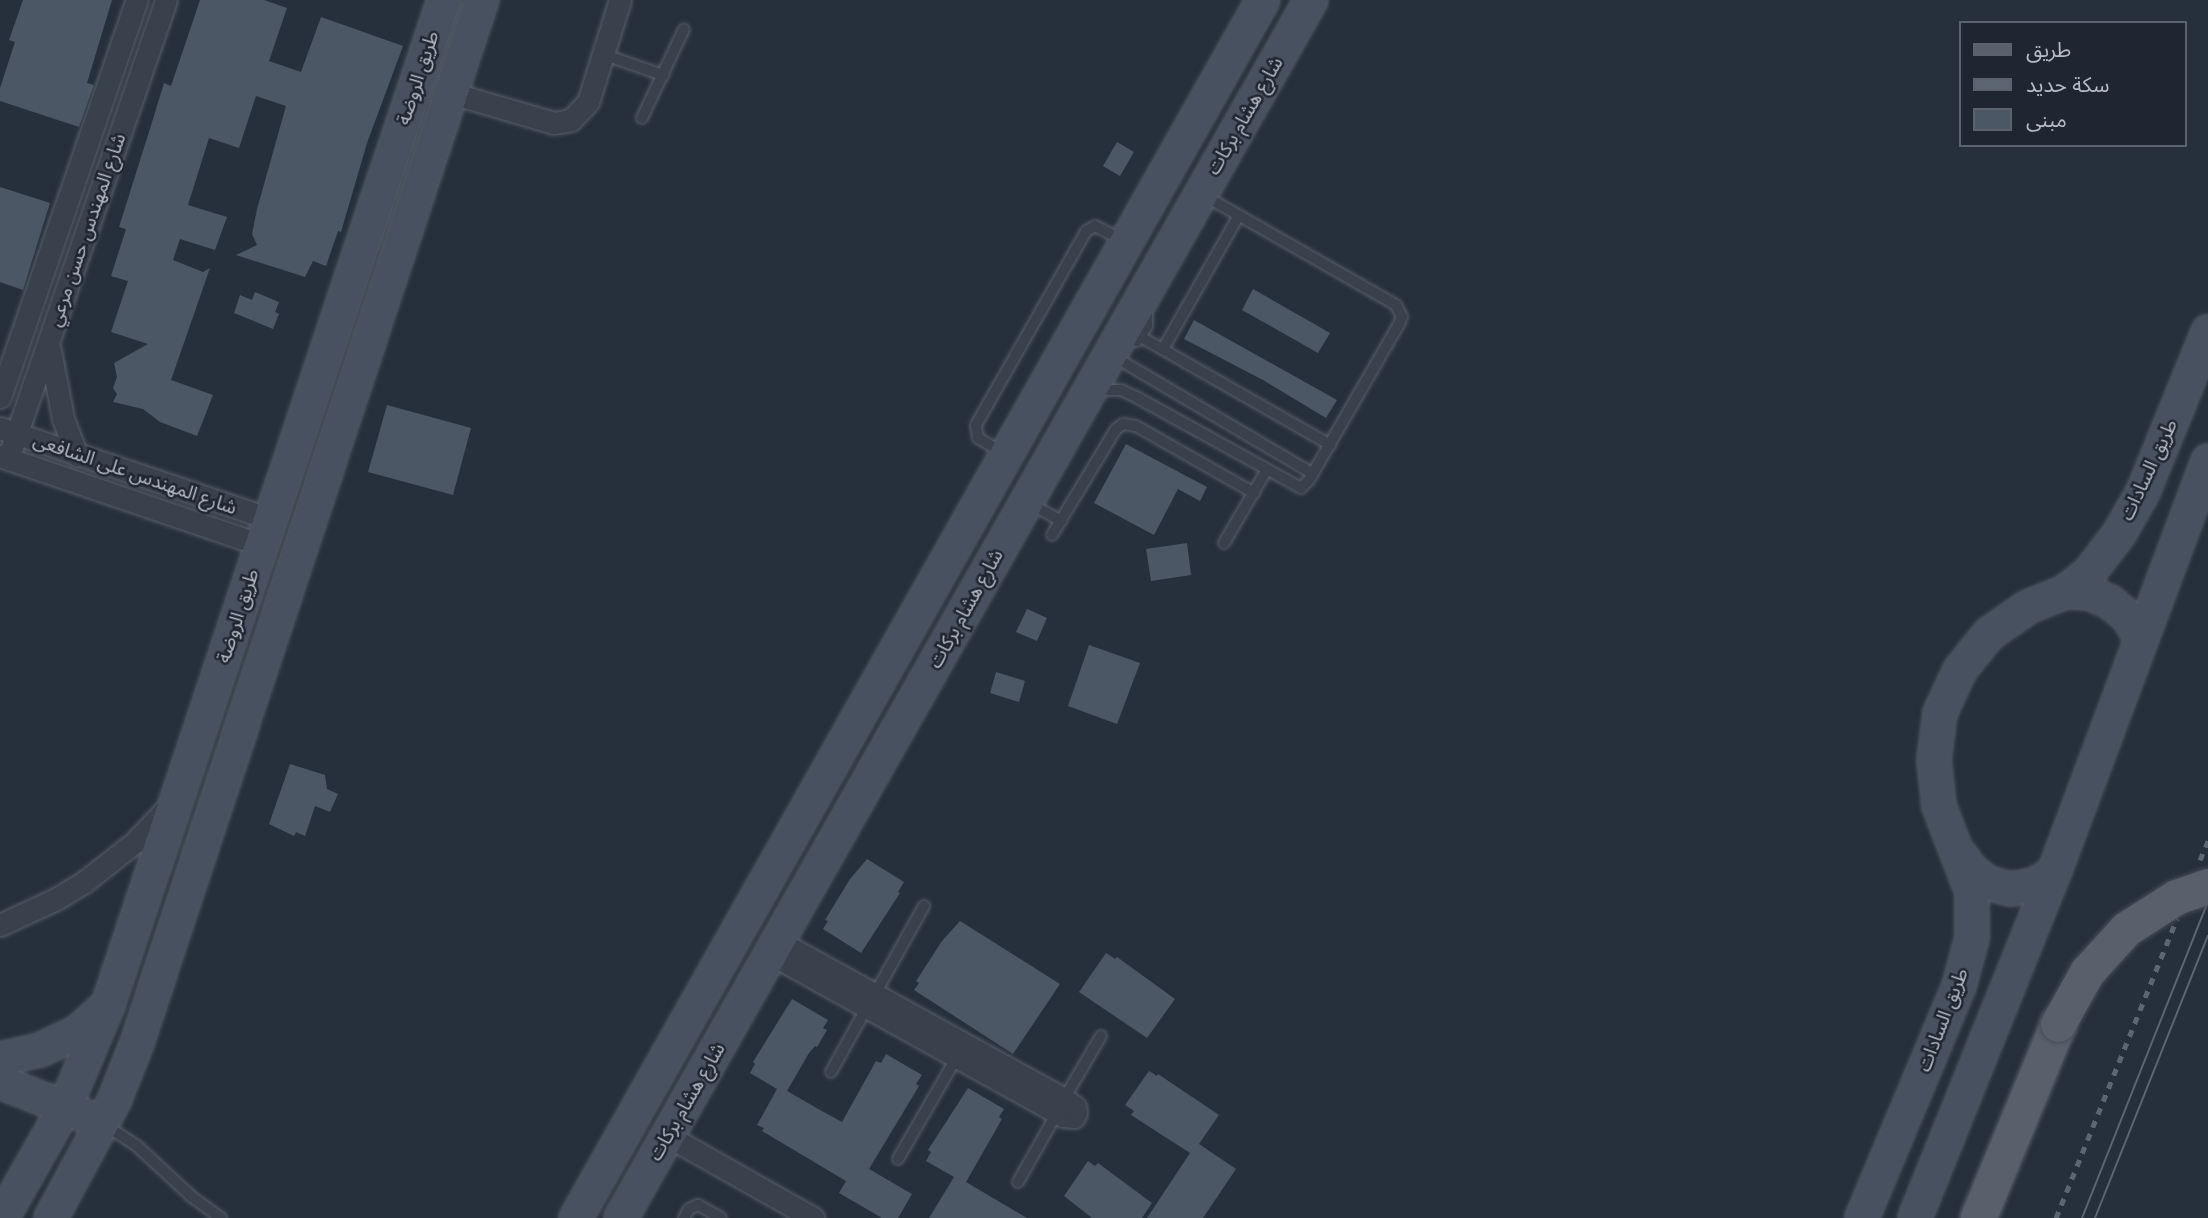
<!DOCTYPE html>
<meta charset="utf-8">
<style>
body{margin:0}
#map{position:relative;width:2208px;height:1218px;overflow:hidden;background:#26303c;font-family:Roboto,"Noto Sans Arabic",sans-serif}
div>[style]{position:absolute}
.building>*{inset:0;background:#4c5765}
.roads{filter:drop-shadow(0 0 2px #575f6a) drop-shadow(0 0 2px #575f6a)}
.lane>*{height:10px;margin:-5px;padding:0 5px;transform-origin:5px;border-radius:5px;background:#39414c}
.street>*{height:21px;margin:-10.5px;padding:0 10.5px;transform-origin:10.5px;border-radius:10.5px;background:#39414c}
.secondary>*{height:32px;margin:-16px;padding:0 16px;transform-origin:16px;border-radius:16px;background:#48515f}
.primary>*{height:35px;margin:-17.5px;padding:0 17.5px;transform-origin:17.5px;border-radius:17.5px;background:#58606c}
.tram>*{height:2px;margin:-1px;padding:0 1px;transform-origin:1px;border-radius:1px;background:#5c6673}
.rail>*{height:5px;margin-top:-2.5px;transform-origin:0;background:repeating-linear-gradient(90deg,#5c6673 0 7px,transparent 0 14px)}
.bridges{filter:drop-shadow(0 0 2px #454d58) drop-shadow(0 0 2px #454d58)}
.primary-bridge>*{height:35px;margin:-17.5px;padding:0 17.5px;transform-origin:17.5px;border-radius:17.5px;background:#58606c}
span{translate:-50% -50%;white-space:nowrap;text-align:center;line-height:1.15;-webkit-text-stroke:5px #1e2631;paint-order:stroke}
.street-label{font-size:19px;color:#b5bcc7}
.legend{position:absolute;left:1959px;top:21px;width:228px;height:126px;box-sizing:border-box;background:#1e2631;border:2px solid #5a626d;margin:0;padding:9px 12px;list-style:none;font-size:21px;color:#b5bcc7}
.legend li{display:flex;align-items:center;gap:14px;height:35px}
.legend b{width:35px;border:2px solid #5a626d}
</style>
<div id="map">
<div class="building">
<div style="clip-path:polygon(23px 0,112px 0,87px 83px,94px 85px,79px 127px,0 101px,0 88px,15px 42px,9px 40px)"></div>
<div style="clip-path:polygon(200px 0,264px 0,287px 8px,269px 61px,301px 72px,321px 17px,403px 46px,367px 143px,341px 232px,338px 231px,326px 266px,313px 261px,305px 277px,236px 255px,257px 245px,252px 234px,257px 209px,286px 106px,256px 96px,239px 148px,209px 138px,188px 205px,227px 217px,215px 250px,180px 239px,173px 260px,203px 272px,210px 268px,171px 380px,213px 395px,197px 436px,160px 422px,143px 409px,113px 402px,117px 394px,113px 388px,117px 377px,114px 363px,148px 344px,111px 332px,128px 281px,111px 276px,126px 229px,119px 227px,153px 119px,164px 83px,171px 86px)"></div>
<div style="clip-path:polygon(1117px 142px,1134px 152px,1120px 176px,1103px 166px)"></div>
<div style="clip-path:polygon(0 187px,50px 203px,23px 290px,0 282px)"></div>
<div style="clip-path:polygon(1253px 289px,1330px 333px,1318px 353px,1242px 310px)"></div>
<div style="clip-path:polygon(255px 292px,279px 302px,275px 312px,279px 314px,273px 329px,234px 313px,240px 295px,252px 300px)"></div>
<div style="clip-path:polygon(1194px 320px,1337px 400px,1326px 418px,1263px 380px,1184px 339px)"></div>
<div style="clip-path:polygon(387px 405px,471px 428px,453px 495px,368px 472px)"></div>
<div style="clip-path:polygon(1126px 444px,1207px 487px,1200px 501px,1178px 489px,1154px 535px,1094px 503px)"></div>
<div style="clip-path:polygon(1187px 543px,1191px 575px,1151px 581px,1146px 549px)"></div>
<div style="clip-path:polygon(1027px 609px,1047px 618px,1037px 641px,1016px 632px)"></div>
<div style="clip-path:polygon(1089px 645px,1140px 663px,1117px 724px,1068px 706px)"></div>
<div style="clip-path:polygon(996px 672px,1025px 681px,1019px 702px,990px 693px)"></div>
<div style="clip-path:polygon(290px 764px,325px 775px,327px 789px,338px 794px,330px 812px,315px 806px,305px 836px,296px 832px,294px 836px,269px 824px)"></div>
<div style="clip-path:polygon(867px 859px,904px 882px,898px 892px,900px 893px,861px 953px,823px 929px,828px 921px,825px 920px,850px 879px)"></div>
<div style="clip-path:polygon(960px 921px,1060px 984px,1013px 1054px,914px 990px,919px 983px,916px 981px,942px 941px)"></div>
<div style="clip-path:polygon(1106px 953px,1115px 959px,1117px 957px,1175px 999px,1147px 1038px,1079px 992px)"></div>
<div style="clip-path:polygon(792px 999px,828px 1020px,823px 1028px,827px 1030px,817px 1047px,815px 1046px,809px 1053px,787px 1091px,820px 1110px,842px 1122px,876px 1061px,881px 1063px,886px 1054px,922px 1075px,916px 1084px,919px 1086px,869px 1169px,912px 1194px,898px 1218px,882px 1218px,839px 1193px,846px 1181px,762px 1131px,764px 1128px,757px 1125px,777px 1089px,750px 1073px,755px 1064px,753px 1062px)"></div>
<div style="clip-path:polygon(1149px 1071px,1157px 1076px,1158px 1074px,1219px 1115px,1199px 1144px,1236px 1169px,1203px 1218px,1147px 1218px,1190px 1153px,1131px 1115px,1134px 1111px,1125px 1105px)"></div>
<div style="clip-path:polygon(968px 1088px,1004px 1109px,999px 1117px,1002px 1119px,966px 1182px,1027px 1218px,929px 1218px,954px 1177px,926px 1161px,931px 1152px,928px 1150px)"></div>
<div style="clip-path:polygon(1088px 1161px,1095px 1166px,1098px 1163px,1152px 1203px,1142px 1218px,1092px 1218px,1064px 1196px)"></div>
</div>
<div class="roads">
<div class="lane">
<div style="left:602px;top:54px;width:65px;rotate:19deg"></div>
<div style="left:642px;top:118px;width:98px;rotate:-64.7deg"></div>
<div style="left:1141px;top:337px;width:218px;rotate:29.7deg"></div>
<div style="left:1137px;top:341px;width:18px;rotate:-56deg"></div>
<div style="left:1147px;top:326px;width:21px;rotate:-90deg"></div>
<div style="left:1163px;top:349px;width:154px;rotate:-60.4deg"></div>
<div style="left:1113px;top:356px;width:232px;rotate:30.5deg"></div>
<div style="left:1096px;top:390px;width:25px"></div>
<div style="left:1121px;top:390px;width:19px;rotate:25deg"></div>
<div style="left:1138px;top:398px;width:186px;rotate:28.9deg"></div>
<div style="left:1301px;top:488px;width:11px;rotate:-45deg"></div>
<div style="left:1309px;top:480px;width:180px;rotate:-60deg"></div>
<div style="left:1399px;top:324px;width:8px;rotate:-67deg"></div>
<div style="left:1402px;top:317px;width:13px;rotate:-117deg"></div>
<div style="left:1396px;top:305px;width:222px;rotate:-150.3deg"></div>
<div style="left:1003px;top:453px;width:29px;rotate:-149deg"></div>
<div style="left:978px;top:438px;width:13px;rotate:-99deg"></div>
<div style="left:976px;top:425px;width:223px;rotate:-60.4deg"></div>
<div style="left:1086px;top:231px;width:10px;rotate:-29deg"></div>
<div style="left:1095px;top:226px;width:33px;rotate:27deg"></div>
<div style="left:1029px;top:503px;width:37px;rotate:29deg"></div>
<div style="left:1052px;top:535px;width:124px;rotate:-58.9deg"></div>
<div style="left:1116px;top:429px;width:9px;rotate:-36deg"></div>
<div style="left:1123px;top:424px;width:13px;rotate:9deg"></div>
<div style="left:1136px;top:426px;width:136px;rotate:29.6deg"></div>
<div style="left:1224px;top:543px;width:83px;rotate:-59.7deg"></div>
<div style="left:875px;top:994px;width:101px;rotate:-60.9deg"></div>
<div style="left:831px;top:1072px;width:74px;rotate:-61deg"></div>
<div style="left:1064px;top:1099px;width:73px;rotate:-59.6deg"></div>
<div style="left:105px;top:1125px;width:38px;rotate:33deg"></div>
<div style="left:137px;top:1146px;width:75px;rotate:42.8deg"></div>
<div style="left:192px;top:1197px;width:36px;rotate:36deg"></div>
<div style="left:898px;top:1159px;width:118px;rotate:-60deg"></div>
<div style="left:1018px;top:1182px;width:79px;rotate:-60.5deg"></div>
<div style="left:684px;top:1218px;width:10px;rotate:-61deg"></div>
<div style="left:689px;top:1209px;width:10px;rotate:-24deg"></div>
<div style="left:698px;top:1205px;width:26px;rotate:29deg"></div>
</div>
<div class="street">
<div style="left:451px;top:93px;width:107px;rotate:16.2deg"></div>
<div style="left:554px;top:123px;width:17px;rotate:-10deg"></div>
<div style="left:571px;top:120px;width:25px;rotate:-47deg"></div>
<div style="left:588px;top:102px;width:107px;rotate:-72.6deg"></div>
<div style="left:50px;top:350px;width:70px;rotate:79.3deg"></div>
<div style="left:63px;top:419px;width:39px;rotate:69deg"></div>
<div style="left:0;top:397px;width:420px;rotate:-71deg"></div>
<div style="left:0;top:428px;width:285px;rotate:18.6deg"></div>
<div style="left:0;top:456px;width:277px;rotate:18.8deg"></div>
<div style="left:8px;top:459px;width:485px;rotate:-71deg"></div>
<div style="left:0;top:925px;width:62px;rotate:-24.9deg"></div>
<div style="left:56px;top:899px;width:33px;rotate:-31deg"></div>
<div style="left:84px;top:882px;width:65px;rotate:-38.1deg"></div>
<div style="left:135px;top:842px;width:51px;rotate:-46.6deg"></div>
<div style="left:771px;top:954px;width:334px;rotate:29deg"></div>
<div style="left:1063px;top:1116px;width:11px;rotate:5deg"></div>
<div style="left:1074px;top:1117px;width:5px;rotate:-68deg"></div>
<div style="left:1076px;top:1112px;width:5px;rotate:-101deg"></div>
<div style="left:1075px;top:1107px;width:14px;rotate:-144deg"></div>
<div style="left:1064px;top:1099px;width:327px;rotate:-151.1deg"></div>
<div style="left:668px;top:1136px;width:167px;rotate:29.5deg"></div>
</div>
<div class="secondary">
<div style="left:2065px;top:592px;width:24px;rotate:2deg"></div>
<div style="left:2089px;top:593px;width:23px;rotate:23deg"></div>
<div style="left:2110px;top:602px;width:23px;rotate:40deg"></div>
<div style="left:2128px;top:617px;width:23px;rotate:59deg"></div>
<div style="left:1962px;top:857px;width:14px;rotate:56deg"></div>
<div style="left:1970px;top:869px;width:23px;rotate:38deg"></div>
<div style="left:1988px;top:883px;width:24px;rotate:15deg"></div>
<div style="left:2011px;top:889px;width:23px;rotate:-10deg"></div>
<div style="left:2034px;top:885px;width:23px;rotate:-31deg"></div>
<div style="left:0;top:1059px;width:41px;rotate:-12.7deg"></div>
<div style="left:40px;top:1050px;width:42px;rotate:-25.3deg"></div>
<div style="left:78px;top:1032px;width:39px;rotate:-42deg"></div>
<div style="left:0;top:1082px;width:89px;rotate:21.7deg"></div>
<div style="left:2px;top:1218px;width:128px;rotate:-60.4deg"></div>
<div style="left:65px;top:1107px;width:111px;rotate:-67.1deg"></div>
<div style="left:108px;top:1005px;width:1060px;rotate:-71.51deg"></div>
<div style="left:51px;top:1218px;width:133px;rotate:-61.7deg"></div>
<div style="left:114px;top:1101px;width:62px;rotate:-68.4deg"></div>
<div style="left:137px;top:1043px;width:1099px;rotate:-71.7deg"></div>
<div style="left:576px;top:1218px;width:1398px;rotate:-60.58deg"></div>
<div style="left:621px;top:1218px;width:1400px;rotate:-60.47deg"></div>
<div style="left:1862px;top:1218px;width:251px;rotate:-67.3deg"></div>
<div style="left:1959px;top:986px;width:50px;rotate:-74.8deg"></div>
<div style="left:1972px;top:938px;width:46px;rotate:-90deg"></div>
<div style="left:1972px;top:892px;width:92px;rotate:-111deg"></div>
<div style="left:1939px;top:806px;width:46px;rotate:-96.2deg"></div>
<div style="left:1934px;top:760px;width:47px;rotate:-82.7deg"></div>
<div style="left:1940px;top:713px;width:47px;rotate:-65.1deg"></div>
<div style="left:1960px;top:670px;width:46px;rotate:-51.1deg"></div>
<div style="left:1989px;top:634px;width:47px;rotate:-34.7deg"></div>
<div style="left:2028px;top:607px;width:40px;rotate:-22deg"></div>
<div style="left:2065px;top:592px;width:31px;rotate:-38deg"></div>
<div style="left:2089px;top:573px;width:49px;rotate:-52.4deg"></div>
<div style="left:2119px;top:534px;width:48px;rotate:-60.3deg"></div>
<div style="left:2143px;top:492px;width:173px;rotate:-67.9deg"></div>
<div style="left:1915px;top:1218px;width:372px;rotate:-68.1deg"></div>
<div style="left:2054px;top:873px;width:440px;rotate:-69.5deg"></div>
</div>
<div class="primary">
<div style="left:1978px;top:1218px;width:210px;rotate:-67.6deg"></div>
</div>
</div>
<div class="tram">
<div style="left:2082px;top:1218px;width:336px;rotate:-68.3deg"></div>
<div style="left:2095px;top:1218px;width:304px;rotate:-68.2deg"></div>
</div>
<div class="rail">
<div style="left:2200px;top:860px;width:21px;rotate:-67deg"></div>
<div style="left:2056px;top:1218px;width:323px;rotate:-68deg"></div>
</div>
<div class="bridges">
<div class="primary-bridge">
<div style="left:2058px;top:1024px;width:60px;rotate:-60.9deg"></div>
<div style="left:2087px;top:972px;width:58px;rotate:-47.8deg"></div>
<div style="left:2126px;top:929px;width:59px;rotate:-32.6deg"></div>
<div style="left:2176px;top:897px;width:34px;rotate:-19deg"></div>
</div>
</div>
<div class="street-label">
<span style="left:418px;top:78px;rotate:-72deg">طريق الروضة</span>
<span style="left:1245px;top:116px;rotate:-60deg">شارع هشام بركات</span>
<span style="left:87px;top:230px;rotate:-71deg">شارع المهندس حسن مرعي</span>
<span style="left:2149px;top:470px;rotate:-65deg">طريق السادات</span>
<span style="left:135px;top:474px;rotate:19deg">شارع المهندس على الشافعى</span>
<span style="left:966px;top:609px;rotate:-61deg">شارع هشام بركات</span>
<span style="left:238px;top:616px;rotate:-72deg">طريق الروضة</span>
<span style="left:1943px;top:1020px;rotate:-69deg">طريق السادات</span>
<span style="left:687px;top:1102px;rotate:-60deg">شارع هشام بركات</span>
</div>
<ul class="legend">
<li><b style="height:9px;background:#58606c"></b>طريق</li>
<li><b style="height:9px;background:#5c6673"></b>سكة حديد</li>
<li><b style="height:19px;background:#4c5765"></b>مبنى</li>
</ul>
</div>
